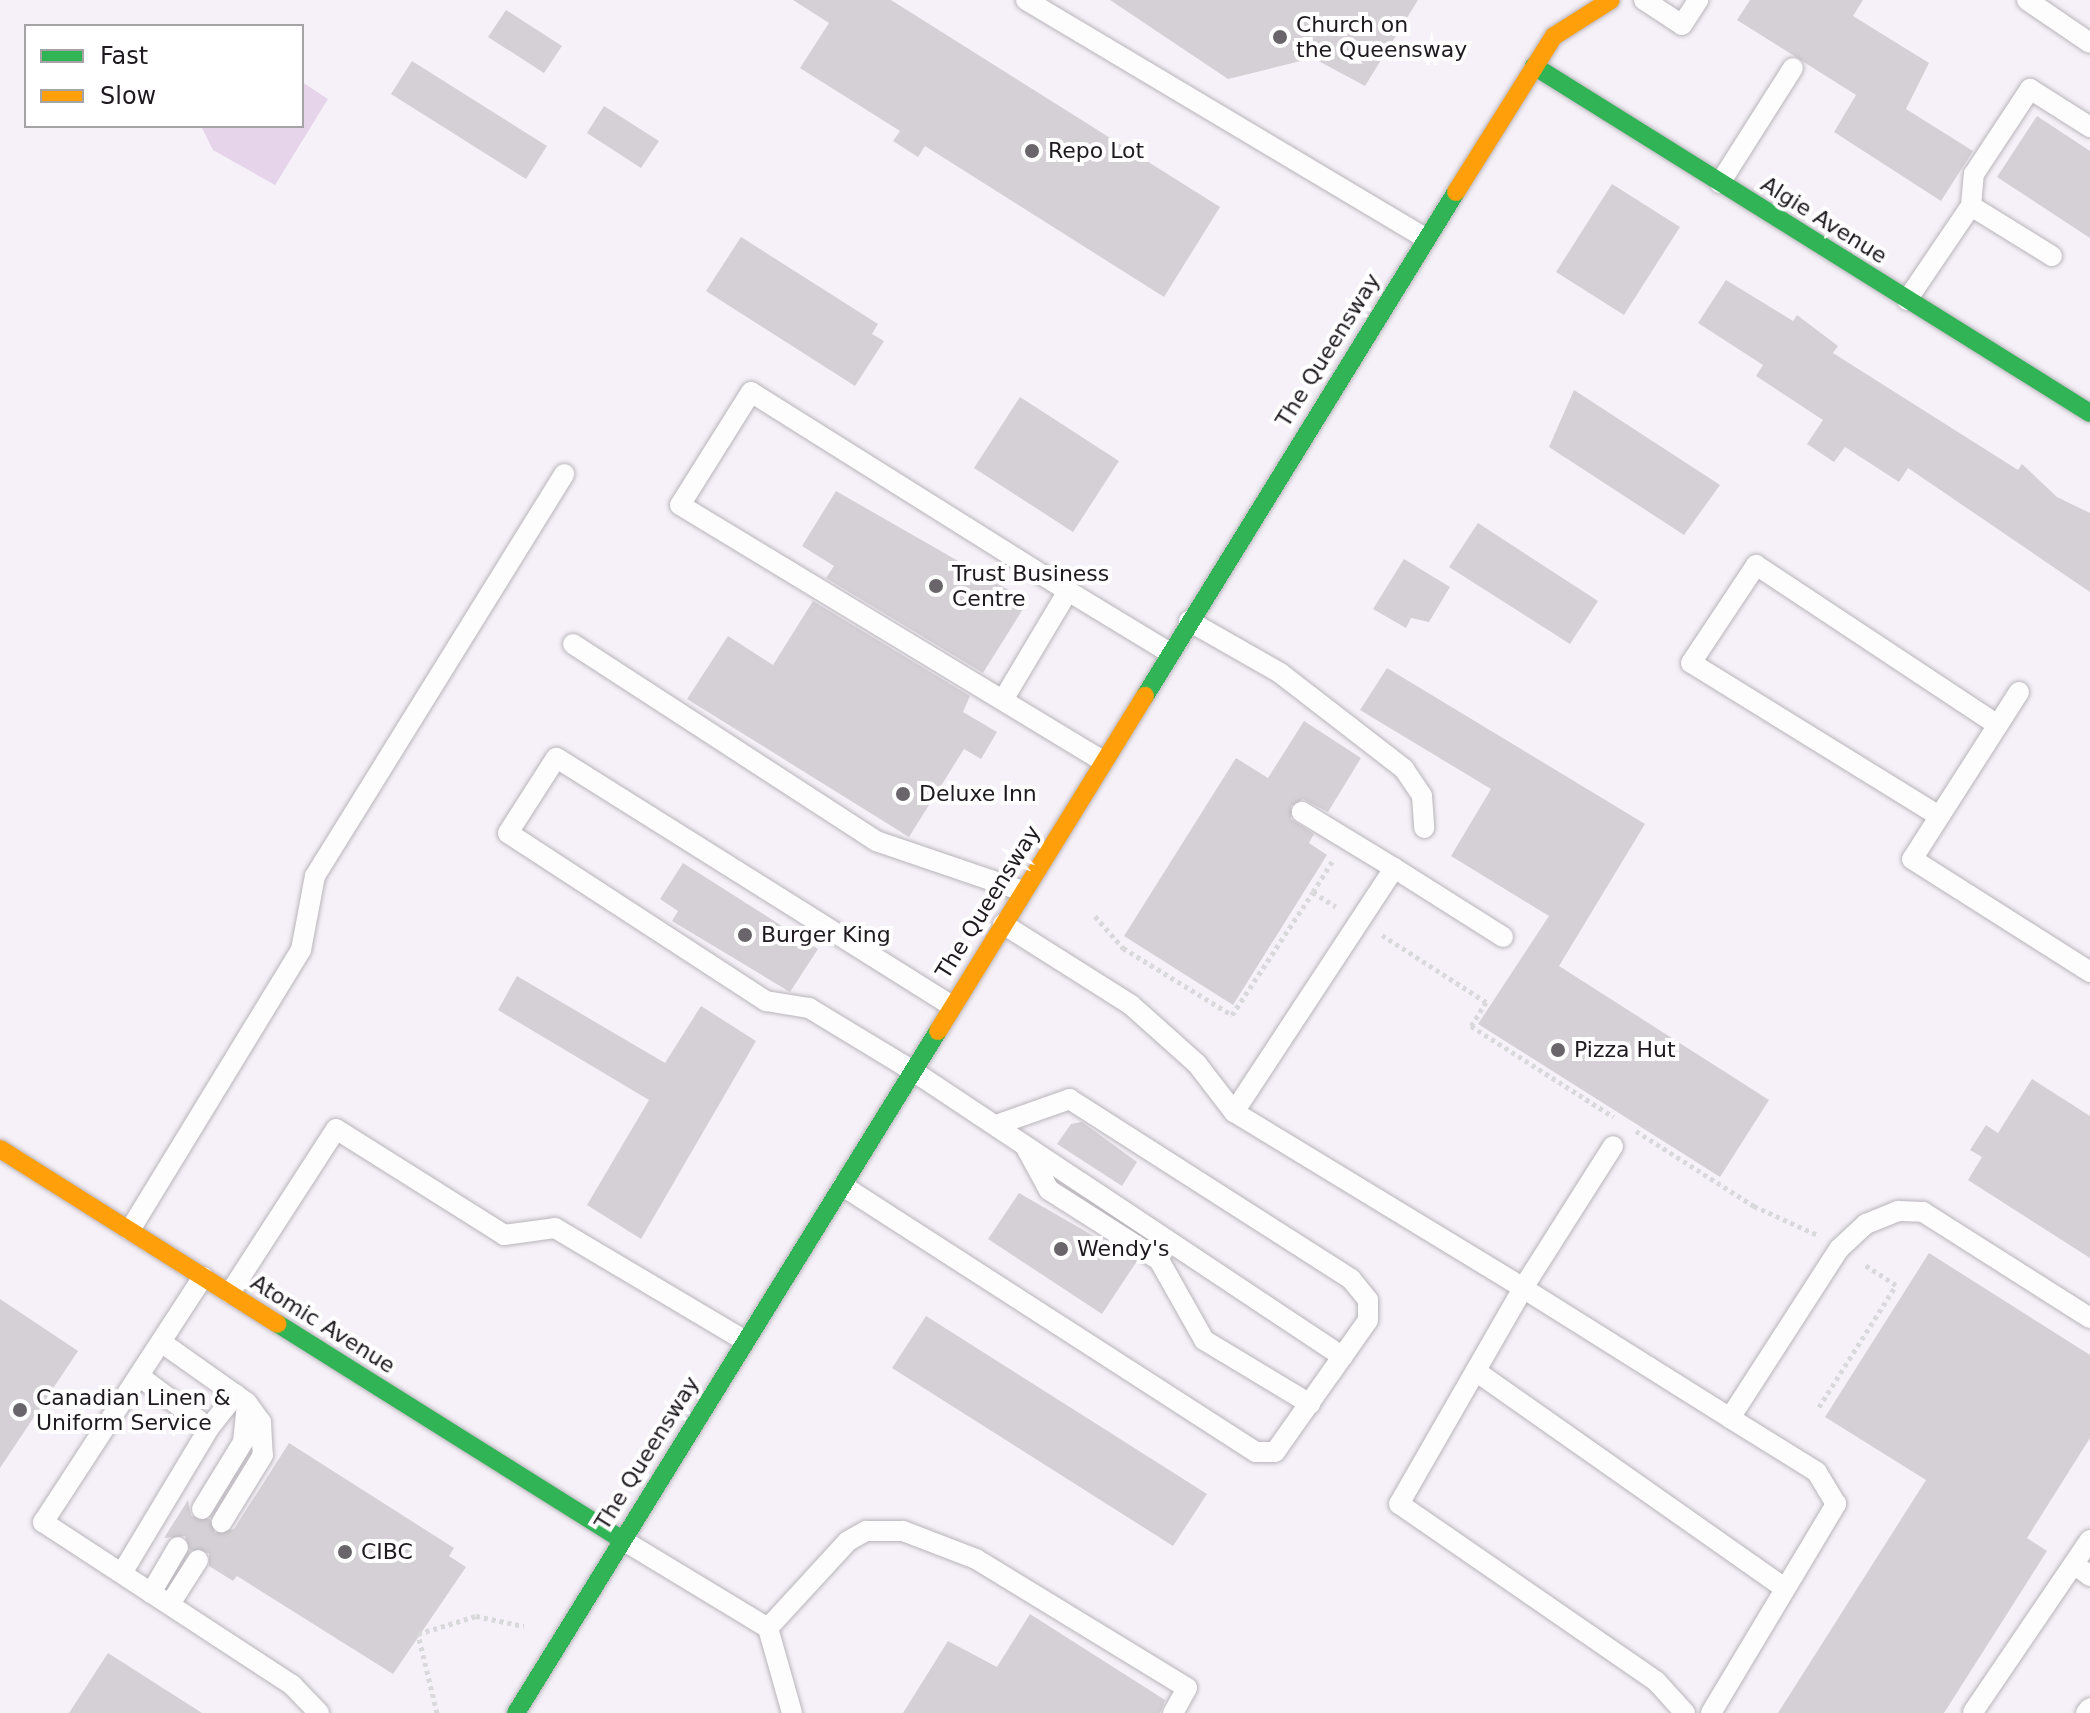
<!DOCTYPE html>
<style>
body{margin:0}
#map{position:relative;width:2090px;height:1713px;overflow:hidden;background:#f6f1f8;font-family:"DejaVu Sans",sans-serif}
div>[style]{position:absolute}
.green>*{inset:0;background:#e6d4eb}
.building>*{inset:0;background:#d4d0d5}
.path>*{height:5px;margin-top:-2.5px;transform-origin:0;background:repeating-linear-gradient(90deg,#d9d8da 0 4px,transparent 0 8px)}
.roads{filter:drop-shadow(0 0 2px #b8b4ba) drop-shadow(0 0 2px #b8b4ba)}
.lane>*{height:20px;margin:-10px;padding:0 10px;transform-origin:10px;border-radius:10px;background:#fefdfe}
.fast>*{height:18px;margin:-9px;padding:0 9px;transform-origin:9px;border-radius:9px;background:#30b455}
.slow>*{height:18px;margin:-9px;padding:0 9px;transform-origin:9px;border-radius:9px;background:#ff9f0a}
.dots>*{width:22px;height:22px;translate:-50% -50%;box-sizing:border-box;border:4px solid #fff;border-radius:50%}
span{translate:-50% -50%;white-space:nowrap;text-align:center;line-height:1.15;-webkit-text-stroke:8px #fff;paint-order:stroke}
.poi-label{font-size:22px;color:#1e1a1f}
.left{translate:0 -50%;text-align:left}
.street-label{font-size:22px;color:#1e1a1f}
.legend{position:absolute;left:24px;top:24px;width:280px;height:104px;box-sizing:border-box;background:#fff;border:2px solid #a5a3a5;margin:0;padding:10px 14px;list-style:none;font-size:24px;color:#1e1a1f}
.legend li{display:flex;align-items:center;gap:16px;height:40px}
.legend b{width:40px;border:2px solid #a5a3a5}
</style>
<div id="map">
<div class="green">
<div style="clip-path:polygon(302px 82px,328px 99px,275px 185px,213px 150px,201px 126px,302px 126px)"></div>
</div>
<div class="building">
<div style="clip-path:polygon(793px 0,891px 0,1220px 207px,1164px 297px,925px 146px,918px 157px,893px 141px,900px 131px,800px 68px,829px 23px)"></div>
<div style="clip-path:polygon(1110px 0,1418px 0,1365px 86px,1313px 58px,1228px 79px)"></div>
<div style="clip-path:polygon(1750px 0,1863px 0,1853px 16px,1929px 63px,1906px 109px,1973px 151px,1941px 201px,1834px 132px,1856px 95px,1737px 20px)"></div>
<div style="clip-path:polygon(506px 10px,562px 46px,544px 73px,488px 37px)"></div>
<div style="clip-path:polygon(412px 61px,547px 146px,526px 179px,391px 94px)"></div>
<div style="clip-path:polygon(604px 106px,659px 141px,641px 168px,587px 133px)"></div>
<div style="clip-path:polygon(2037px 116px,2090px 151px,2090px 238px,1997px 177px)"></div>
<div style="clip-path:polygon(1612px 184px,1680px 227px,1624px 315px,1556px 272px)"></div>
<div style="clip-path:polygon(741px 237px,878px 324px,872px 334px,884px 341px,855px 386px,706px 291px)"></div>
<div style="clip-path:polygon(1726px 280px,1793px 321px,1797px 315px,1838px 346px,1833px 353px,2018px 470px,2022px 464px,2057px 497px,2090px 513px,2090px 592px,1908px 468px,1899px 482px,1845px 447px,1834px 462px,1807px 444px,1823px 420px,1756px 376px,1763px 365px,1698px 323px)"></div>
<div style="clip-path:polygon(1574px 390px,1720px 485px,1684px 535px,1549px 447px)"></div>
<div style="clip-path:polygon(1020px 397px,1119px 461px,1073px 532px,974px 468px)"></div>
<div style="clip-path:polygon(836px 491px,1028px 601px,983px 673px,826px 578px,834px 566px,802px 546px)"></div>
<div style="clip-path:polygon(1478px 523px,1598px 601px,1570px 644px,1449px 567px)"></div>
<div style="clip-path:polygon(1404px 559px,1450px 587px,1429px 622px,1411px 618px,1406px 628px,1373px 609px)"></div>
<div style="clip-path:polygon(813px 601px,970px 696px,963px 712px,997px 732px,981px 759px,964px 749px,909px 837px,687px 699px,728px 636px,773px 665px)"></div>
<div style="clip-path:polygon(1387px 668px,1645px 824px,1559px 966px,1769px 1100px,1720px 1177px,1478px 1024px,1549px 916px,1451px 856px,1491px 789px,1360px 710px)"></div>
<div style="clip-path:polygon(1304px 721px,1361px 758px,1328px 812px,1303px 799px,1291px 806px,1291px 819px,1314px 834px,1309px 843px,1327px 855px,1233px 1005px,1124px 936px,1236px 758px,1268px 778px)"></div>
<div style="clip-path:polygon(683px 863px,818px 949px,790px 992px,672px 921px,678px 911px,660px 899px)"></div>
<div style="clip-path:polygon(517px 976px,665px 1063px,701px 1006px,756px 1041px,641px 1239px,587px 1205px,649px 1100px,498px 1010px)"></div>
<div style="clip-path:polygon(2032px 1079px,2090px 1116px,2090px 1258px,1968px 1180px,1982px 1157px,1970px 1150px,1986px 1125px,1998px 1133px)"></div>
<div style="clip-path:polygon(1082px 1122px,1137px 1162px,1122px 1186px,1057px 1144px,1071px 1124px)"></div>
<div style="clip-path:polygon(1019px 1193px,1137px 1261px,1102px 1314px,988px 1239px)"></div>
<div style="clip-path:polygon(1929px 1253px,2090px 1355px,2090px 1438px,2027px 1538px,2047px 1551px,1944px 1713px,1778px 1713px,1926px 1480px,1825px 1417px)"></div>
<div style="clip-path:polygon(0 1299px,78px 1351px,0 1468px)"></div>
<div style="clip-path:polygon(926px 1316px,1207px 1494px,1173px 1546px,892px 1368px)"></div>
<div style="clip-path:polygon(289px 1443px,454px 1548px,449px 1556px,466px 1567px,393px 1674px,237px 1576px,233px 1581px,209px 1566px,209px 1553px,190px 1550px,185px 1536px,164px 1538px,188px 1500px,191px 1516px,210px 1519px,215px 1533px,234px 1529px)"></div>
<div style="clip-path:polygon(1030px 1614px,1165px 1700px,1160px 1713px,903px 1713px,948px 1641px,997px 1667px)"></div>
<div style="clip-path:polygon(108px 1653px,202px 1713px,69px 1713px)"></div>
</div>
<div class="path">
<div style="left:1313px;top:892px;width:36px;rotate:-58deg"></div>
<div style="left:1095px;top:916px;width:43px;rotate:48.8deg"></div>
<div style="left:1123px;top:948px;width:128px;rotate:31.6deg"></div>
<div style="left:1232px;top:1015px;width:147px;rotate:-56.6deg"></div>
<div style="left:1313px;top:892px;width:27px;rotate:33deg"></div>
<div style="left:1382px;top:935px;width:124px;rotate:32.8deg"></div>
<div style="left:1486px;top:1002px;width:28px;rotate:122deg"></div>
<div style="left:1471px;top:1026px;width:169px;rotate:32.5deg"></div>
<div style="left:1636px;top:1131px;width:140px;rotate:32.4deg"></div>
<div style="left:1754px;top:1206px;width:70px;rotate:24.4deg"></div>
<div style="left:1819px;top:1407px;width:144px;rotate:-57.7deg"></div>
<div style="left:1896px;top:1285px;width:38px;rotate:-147deg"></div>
<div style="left:437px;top:1713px;width:81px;rotate:-103.5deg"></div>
<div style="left:418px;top:1634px;width:61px;rotate:-17.2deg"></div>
<div style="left:476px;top:1616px;width:49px;rotate:11.8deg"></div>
</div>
<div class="roads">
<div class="lane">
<div style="left:1026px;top:0;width:465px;rotate:30.8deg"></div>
<div style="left:1644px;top:0;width:45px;rotate:33.3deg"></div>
<div style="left:1682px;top:25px;width:30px;rotate:-57deg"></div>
<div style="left:2027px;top:0;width:76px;rotate:34.3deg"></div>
<div style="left:1720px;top:183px;width:136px;rotate:-57.6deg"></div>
<div style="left:1971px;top:206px;width:95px;rotate:31.7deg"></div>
<div style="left:1907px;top:300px;width:114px;rotate:-55.8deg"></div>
<div style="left:1971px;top:206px;width:32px;rotate:-85deg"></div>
<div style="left:1974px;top:174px;width:102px;rotate:-56.6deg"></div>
<div style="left:2030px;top:89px;width:71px;rotate:32.3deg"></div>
<div style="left:1068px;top:591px;width:119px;rotate:31.3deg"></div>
<div style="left:1189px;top:621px;width:105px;rotate:29.7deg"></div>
<div style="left:1280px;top:673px;width:157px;rotate:37.7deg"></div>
<div style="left:1404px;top:769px;width:32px;rotate:56deg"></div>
<div style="left:1422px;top:796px;width:32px;rotate:86deg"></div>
<div style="left:573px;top:644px;width:361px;rotate:33deg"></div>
<div style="left:876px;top:841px;width:155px;rotate:18.8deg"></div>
<div style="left:2019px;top:692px;width:198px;rotate:122.6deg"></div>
<div style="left:1912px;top:859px;width:211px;rotate:32.4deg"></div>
<div style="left:1003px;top:700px;width:127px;rotate:-59.2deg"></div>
<div style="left:1068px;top:591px;width:374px;rotate:-147.9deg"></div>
<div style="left:751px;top:392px;width:133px;rotate:122.1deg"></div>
<div style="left:680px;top:505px;width:494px;rotate:31.2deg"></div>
<div style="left:1939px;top:816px;width:291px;rotate:-148.3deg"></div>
<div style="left:1691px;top:663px;width:118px;rotate:-56.4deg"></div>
<div style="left:1756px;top:565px;width:290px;rotate:33.5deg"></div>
<div style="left:1394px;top:868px;width:129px;rotate:32.3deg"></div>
<div style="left:1003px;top:924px;width:151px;rotate:32.3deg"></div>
<div style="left:1131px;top:1005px;width:89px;rotate:41.8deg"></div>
<div style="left:1197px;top:1064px;width:61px;rotate:52.4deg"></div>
<div style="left:1234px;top:1112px;width:338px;rotate:31.3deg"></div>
<div style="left:1523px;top:1288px;width:168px;rotate:-57.6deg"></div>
<div style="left:952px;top:1006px;width:467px;rotate:-147.9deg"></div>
<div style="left:556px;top:758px;width:89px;rotate:122.6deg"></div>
<div style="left:508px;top:833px;width:308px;rotate:33.1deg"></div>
<div style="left:766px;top:1001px;width:44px;rotate:9.2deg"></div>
<div style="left:809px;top:1008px;width:122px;rotate:31.2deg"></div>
<div style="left:913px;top:1071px;width:516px;rotate:33.63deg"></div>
<div style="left:1234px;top:1112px;width:292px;rotate:-56.7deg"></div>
<div style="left:1394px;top:868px;width:108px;rotate:-148.7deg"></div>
<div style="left:1025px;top:1146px;width:50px;rotate:61.4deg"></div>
<div style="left:1049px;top:1190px;width:130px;rotate:32.5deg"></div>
<div style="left:1159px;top:1260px;width:92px;rotate:60.6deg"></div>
<div style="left:1204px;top:1340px;width:124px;rotate:31.1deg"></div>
<div style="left:843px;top:1186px;width:491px;rotate:32.8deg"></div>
<div style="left:1256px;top:1452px;width:19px"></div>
<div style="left:1275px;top:1452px;width:161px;rotate:-54.8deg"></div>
<div style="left:1368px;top:1320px;width:20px;rotate:-90deg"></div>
<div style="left:1368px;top:1300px;width:27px;rotate:-129deg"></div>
<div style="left:1351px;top:1279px;width:334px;rotate:-147.4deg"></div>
<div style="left:1070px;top:1099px;width:78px;rotate:160.6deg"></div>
<div style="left:130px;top:1230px;width:328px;rotate:-58.6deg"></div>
<div style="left:301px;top:950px;width:75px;rotate:-79.3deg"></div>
<div style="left:315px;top:876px;width:473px;rotate:-58.2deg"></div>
<div style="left:203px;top:1277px;width:293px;rotate:123.1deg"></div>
<div style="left:43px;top:1522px;width:298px;rotate:33.2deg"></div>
<div style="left:292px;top:1685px;width:39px;rotate:46deg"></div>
<div style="left:230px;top:1293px;width:195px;rotate:-57.1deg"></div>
<div style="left:336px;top:1129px;width:199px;rotate:32.2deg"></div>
<div style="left:504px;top:1235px;width:51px;rotate:-7.8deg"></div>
<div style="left:555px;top:1228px;width:221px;rotate:30.7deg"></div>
<div style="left:161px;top:1342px;width:105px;rotate:35.3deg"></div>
<div style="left:247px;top:1403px;width:24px;rotate:54deg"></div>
<div style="left:261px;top:1422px;width:33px;rotate:87deg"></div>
<div style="left:263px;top:1455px;width:79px;rotate:121.5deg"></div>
<div style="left:1477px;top:1372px;width:374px;rotate:35.1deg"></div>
<div style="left:209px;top:1428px;width:43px;rotate:-51.5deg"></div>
<div style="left:202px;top:1509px;width:79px;rotate:-58.5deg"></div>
<div style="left:243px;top:1442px;width:39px;rotate:-84deg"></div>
<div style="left:621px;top:1539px;width:172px;rotate:31.2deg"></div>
<div style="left:768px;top:1628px;width:88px;rotate:74.2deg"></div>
<div style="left:2074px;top:1564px;width:20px;rotate:37deg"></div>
<div style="left:122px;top:1573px;width:169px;rotate:-59deg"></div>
<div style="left:209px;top:1428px;width:87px;rotate:-143.4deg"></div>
<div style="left:151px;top:1593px;width:53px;rotate:-59.6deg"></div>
<div style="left:170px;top:1604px;width:52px;rotate:-57.5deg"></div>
<div style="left:768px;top:1628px;width:118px;rotate:-47.4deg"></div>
<div style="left:848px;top:1541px;width:21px;rotate:-29deg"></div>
<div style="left:866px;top:1531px;width:37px"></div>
<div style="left:903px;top:1531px;width:78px;rotate:21deg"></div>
<div style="left:976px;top:1559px;width:247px;rotate:31.4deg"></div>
<div style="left:1187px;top:1688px;width:29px;rotate:119deg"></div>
<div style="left:1973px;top:1712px;width:208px;rotate:-55.8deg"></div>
<div style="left:1685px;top:1713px;width:43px;rotate:-132.2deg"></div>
<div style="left:1656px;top:1681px;width:312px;rotate:-145.4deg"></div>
<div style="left:1399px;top:1504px;width:249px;rotate:-60.1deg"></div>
<div style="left:1523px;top:1288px;width:244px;rotate:32.1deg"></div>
<div style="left:1711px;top:1713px;width:244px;rotate:-59.1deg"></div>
<div style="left:1836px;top:1504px;width:37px;rotate:-121deg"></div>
<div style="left:1817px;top:1472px;width:102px;rotate:-148.2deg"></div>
<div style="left:1730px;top:1418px;width:201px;rotate:-57.2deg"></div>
<div style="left:1839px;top:1249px;width:37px;rotate:-43deg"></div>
<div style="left:1866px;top:1224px;width:35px;rotate:-22deg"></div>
<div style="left:1898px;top:1211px;width:25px;rotate:2deg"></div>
<div style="left:1923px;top:1212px;width:198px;rotate:32.4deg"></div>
<div style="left:2086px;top:1713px;width:6px;rotate:-51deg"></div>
</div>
<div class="fast">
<div style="left:1534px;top:66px;width:655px;rotate:31.97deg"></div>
<div style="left:1145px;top:696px;width:592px;rotate:-58.32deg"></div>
<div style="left:278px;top:1324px;width:405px;rotate:32.1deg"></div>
<div style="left:516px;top:1713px;width:802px;rotate:-58.25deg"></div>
</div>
<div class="slow">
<div style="left:1456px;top:192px;width:184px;rotate:-57.9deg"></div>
<div style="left:1554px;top:36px;width:67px;rotate:-32.3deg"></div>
<div style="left:938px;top:1031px;width:394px;rotate:-58.3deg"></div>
<div style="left:0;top:1149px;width:328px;rotate:32.2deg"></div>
</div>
</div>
<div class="dots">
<div style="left:1280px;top:37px;background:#6a656b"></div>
<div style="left:1032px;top:151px;background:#6a656b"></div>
<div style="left:936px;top:586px;background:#6a656b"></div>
<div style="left:903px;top:794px;background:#6a656b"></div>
<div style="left:745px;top:935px;background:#6a656b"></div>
<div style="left:1558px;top:1050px;background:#6a656b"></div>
<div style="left:1061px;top:1249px;background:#6a656b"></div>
<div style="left:20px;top:1410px;background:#6a656b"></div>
<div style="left:345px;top:1552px;background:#6a656b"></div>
</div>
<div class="poi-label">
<span class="left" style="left:1296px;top:37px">Church on<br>the Queensway</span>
<span class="left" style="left:1048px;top:151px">Repo Lot</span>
<span class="left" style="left:952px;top:586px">Trust Business<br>Centre</span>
<span class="left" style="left:919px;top:794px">Deluxe Inn</span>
<span class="left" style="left:761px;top:935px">Burger King</span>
<span class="left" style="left:1574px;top:1050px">Pizza Hut</span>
<span class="left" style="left:1077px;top:1249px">Wendy's</span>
<span class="left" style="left:36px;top:1410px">Canadian Linen &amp;<br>Uniform Service</span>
<span class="left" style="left:361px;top:1552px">CIBC</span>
</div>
<div class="street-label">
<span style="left:1824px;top:220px;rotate:32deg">Algie Avenue</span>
<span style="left:1328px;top:350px;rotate:-58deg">The Queensway</span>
<span style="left:988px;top:902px;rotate:-58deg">The Queensway</span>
<span style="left:323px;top:1324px;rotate:32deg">Atomic Avenue</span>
<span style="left:647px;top:1453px;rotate:-58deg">The Queensway</span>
</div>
<ul class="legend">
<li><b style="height:10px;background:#30b455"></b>Fast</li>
<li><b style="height:10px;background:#ff9f0a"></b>Slow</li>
</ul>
</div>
